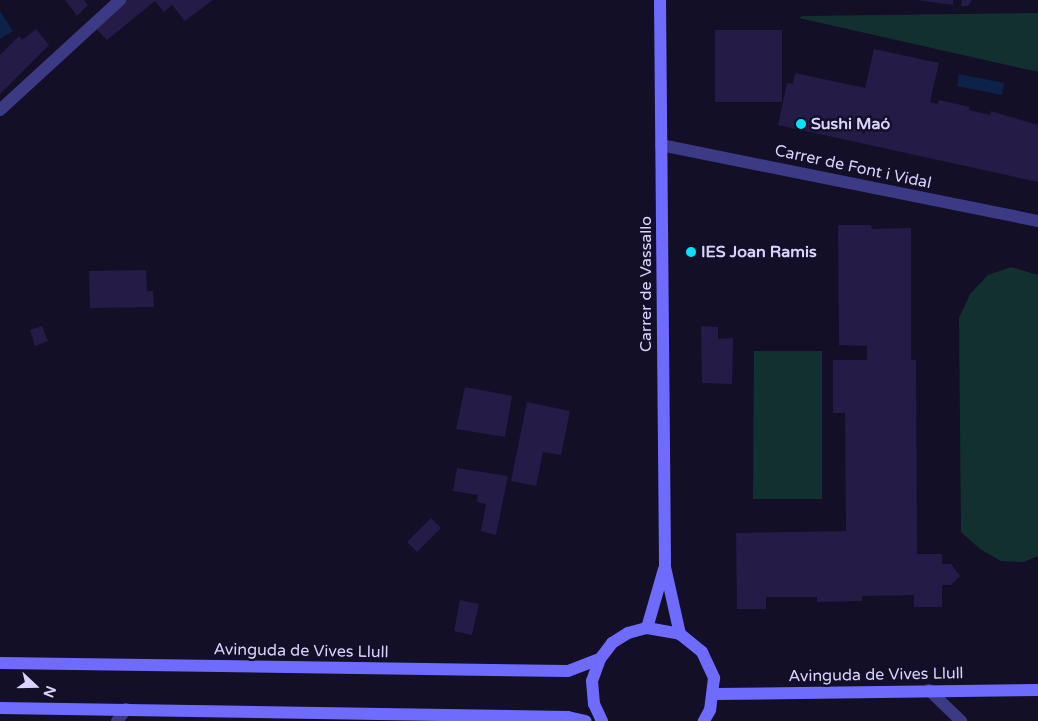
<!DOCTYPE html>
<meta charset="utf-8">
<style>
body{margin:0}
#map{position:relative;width:1038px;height:721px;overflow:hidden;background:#130f26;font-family:"Varela Round",sans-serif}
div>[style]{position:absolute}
.green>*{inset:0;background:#12302f}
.water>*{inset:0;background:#0c2248}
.building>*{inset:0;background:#241b47}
.street>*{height:12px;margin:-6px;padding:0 6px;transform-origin:6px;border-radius:6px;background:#3d3a85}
.secondary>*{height:12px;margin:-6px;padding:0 6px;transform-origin:6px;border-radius:6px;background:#6f6bff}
.dots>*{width:14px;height:14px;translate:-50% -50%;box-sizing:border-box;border:2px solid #130f26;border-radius:50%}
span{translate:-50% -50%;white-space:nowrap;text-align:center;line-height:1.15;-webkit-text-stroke:5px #130f26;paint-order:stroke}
.poi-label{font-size:16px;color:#d9d4ff;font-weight:700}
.left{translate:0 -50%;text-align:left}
.street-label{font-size:16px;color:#d9d4ff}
.north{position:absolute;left:10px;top:661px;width:50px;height:50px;-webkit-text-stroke:4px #130f26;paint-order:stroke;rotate:111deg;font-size:14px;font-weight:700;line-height:20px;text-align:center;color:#d9d4ff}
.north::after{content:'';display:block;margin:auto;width:18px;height:22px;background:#d9d4ff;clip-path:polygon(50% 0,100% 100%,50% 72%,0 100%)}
</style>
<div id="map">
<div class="green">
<div style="clip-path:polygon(1038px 13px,1038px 72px,799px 18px,802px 16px)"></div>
<div style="clip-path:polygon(1011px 267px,1038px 275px,1038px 556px,1024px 562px,1001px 561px,980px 549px,961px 532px,959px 318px,970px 294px,988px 275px)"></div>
<div style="clip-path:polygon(754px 351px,822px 351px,822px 499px,753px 499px)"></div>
</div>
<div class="water">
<div style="clip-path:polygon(0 11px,13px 31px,0 39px)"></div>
<div style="clip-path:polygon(959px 74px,1004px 83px,1002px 95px,957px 86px)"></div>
</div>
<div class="building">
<div style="clip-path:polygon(65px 0,84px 0,88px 5px,77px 16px)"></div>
<div style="clip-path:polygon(123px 0,213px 0,185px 21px,172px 5px,164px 12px,155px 1px,107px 40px,94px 27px)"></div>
<div style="clip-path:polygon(917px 0,953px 0,953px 5px)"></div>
<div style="clip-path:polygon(962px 0,972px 0,968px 6px,961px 6px)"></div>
<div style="clip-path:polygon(36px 29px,49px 45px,0 94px,0 55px,19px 36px,22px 40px)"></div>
<div style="clip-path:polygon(715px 30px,782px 30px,782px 102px,715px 102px)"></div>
<div style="clip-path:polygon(874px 49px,939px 63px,930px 102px,938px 104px,939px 100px,970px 107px,969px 110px,990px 115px,991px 111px,1038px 125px,1038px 182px,778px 125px,787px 83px,793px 84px,795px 73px,865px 88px)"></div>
<div style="clip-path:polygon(838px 225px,871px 225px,872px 229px,911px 228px,911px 360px,916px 360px,917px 554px,942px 554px,942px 564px,951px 564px,960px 576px,951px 585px,942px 585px,942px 607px,914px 607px,914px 595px,862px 596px,862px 601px,817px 602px,817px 597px,766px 597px,766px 609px,737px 609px,736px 533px,846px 531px,845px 413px,833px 413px,833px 360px,867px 360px,867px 346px,839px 345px)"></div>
<div style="clip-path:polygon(146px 270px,147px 291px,153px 291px,154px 307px,90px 308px,89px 271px)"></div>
<div style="clip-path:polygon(42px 326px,48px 341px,35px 346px,30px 330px)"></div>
<div style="clip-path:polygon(701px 326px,718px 327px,718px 339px,733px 338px,732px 384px,702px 383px)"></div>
<div style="clip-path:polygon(465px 387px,512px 396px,505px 437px,456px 429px)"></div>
<div style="clip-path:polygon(527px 402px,570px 411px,561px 455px,543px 452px,536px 486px,511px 481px)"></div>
<div style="clip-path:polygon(457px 468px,508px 476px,496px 535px,481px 531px,486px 504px,477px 502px,478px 495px,453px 491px)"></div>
<div style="clip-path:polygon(431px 518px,441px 528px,417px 552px,407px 542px)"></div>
<div style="clip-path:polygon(460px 600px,479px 604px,472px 635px,454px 631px)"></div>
</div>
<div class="street">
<div style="left:0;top:110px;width:163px;rotate:-42.5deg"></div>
<div style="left:661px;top:145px;width:385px;rotate:11.4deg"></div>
<div style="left:929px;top:690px;width:45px;rotate:44.1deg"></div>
<div style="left:117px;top:721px;width:15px;rotate:-53deg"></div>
</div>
<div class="secondary">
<div style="left:660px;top:0;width:567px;rotate:89.49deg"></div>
<div style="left:665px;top:567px;width:69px;rotate:77.4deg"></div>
<div style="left:647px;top:628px;width:61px;rotate:-73.9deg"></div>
<div style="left:0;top:663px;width:568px;rotate:0.81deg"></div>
<div style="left:568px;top:671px;width:34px;rotate:-21deg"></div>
<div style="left:714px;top:694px;width:324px;rotate:-0.7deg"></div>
<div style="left:0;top:708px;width:568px;rotate:0.91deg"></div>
<div style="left:568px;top:717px;width:18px;rotate:13deg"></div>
<div style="left:602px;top:721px;width:19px;rotate:-115deg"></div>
<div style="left:594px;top:704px;width:23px;rotate:-95deg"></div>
<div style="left:592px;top:681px;width:23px;rotate:-70deg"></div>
<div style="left:600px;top:659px;width:20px;rotate:-53deg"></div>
<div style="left:612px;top:643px;width:19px;rotate:-32deg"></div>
<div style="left:628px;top:633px;width:20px;rotate:-15deg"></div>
<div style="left:647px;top:628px;width:34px;rotate:10deg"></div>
<div style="left:680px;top:634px;width:28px;rotate:39deg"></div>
<div style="left:702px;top:652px;width:29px;rotate:65deg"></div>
<div style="left:714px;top:678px;width:32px;rotate:97deg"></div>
<div style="left:710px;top:710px;width:13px;rotate:119deg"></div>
</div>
<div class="dots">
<div style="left:801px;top:124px;background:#00e5ff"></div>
<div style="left:691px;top:252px;background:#00e5ff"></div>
</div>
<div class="poi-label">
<span class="left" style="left:811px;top:124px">Sushi Maó</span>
<span class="left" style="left:701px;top:252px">IES Joan Ramis</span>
</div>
<div class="street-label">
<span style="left:853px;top:167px;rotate:12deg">Carrer de Font i Vidal</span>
<span style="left:646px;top:284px;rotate:-90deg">Carrer de Vassallo</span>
<span style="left:301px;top:651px;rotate:1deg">Avinguda de Vives Llull</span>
<span style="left:876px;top:675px;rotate:-1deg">Avinguda de Vives Llull</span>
</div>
<div class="north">N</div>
</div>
